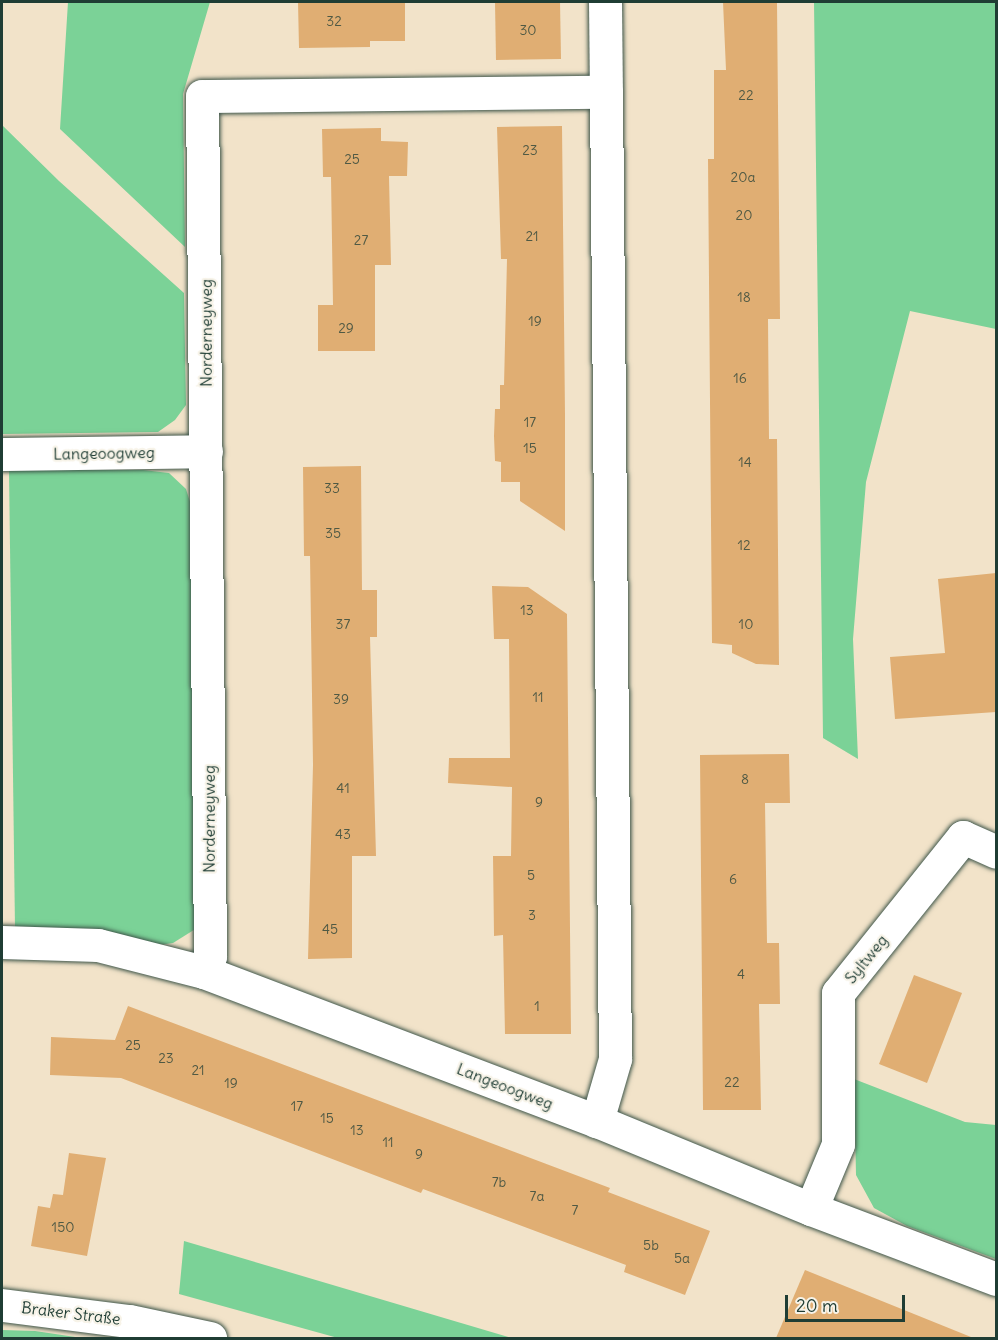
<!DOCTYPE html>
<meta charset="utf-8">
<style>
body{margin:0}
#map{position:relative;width:998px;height:1340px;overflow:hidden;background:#f2e3c9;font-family:Delius,sans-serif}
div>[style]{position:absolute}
.green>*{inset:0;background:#7bd297}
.building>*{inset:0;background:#e0ae73}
.roads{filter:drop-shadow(0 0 2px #3f564a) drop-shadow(0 0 2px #3f564a)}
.minor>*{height:33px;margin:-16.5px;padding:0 16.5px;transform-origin:16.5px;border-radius:16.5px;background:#fff}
.major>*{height:33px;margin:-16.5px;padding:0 16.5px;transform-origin:16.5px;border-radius:16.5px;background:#fff}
span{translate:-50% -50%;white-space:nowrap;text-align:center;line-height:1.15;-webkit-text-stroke:4.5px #f7f3e8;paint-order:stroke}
.number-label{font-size:14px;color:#4f5944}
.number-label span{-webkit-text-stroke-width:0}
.street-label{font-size:16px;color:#1f3d34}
.frame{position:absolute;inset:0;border:3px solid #1f3d34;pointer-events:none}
.scale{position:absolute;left:785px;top:1295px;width:120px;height:27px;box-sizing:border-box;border:3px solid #1f3d34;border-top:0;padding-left:8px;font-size:18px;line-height:21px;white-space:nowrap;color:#1f3d34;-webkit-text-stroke:4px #f7f3e8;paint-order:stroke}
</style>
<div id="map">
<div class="green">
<div style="clip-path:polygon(68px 2px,210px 2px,183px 94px,185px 247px,60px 129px)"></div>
<div style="clip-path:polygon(814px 2px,996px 2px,996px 329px,910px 311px,866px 482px,853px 639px,858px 759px,823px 738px)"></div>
<div style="clip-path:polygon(2px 125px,59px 181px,184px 293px,186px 405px,175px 420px,158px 432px,2px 434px)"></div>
<div style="clip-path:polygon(9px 470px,143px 470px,169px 473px,186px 489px,192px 508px,197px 928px,173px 943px,159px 945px,15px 928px)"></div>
<div style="clip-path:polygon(854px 1079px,965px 1122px,996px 1125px,996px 1259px,907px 1226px,874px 1208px,856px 1175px)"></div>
<div style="clip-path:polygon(184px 1241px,512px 1338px,338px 1338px,179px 1294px)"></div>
<div style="clip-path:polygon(2px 1330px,35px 1331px,82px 1338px,2px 1338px)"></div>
</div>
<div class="building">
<div style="clip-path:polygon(298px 2px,405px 2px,405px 41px,370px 41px,370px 47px,299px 48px)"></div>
<div style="clip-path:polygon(495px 2px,560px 2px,561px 59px,496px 60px)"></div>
<div style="clip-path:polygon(723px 2px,777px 2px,780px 319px,768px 319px,769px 439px,777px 439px,779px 665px,756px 664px,732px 653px,732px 645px,712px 643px,708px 159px,714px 159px,714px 70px,726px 70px)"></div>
<div style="clip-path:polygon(562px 126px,565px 414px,565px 531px,520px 501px,520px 482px,501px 482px,501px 462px,495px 461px,494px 436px,495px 409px,500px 409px,500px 385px,504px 385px,507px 259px,501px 259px,497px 127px)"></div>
<div style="clip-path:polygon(381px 128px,381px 141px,408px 142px,407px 176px,389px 176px,391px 265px,375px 265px,375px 351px,318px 351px,318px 305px,333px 305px,331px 177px,323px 177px,322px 129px)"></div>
<div style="clip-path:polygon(361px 466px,362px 590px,377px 590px,377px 637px,370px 637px,376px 856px,352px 856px,352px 958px,308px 959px,313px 765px,310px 556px,304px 556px,303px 467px)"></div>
<div style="clip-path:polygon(996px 573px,996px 712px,895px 719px,890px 657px,945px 653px,938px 579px)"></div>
<div style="clip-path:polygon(492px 586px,528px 587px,567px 614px,571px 1034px,505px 1034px,503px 935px,494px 936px,493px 856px,511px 856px,512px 787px,448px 783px,449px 758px,510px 758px,509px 639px,494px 639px)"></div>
<div style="clip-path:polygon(789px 754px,790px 803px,765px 803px,767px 943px,779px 943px,780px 1004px,759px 1004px,761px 1110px,703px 1110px,700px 755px)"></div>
<div style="clip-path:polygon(914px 975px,962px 993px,927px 1083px,879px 1064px)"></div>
<div style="clip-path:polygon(128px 1006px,610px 1188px,608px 1192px,710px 1231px,685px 1295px,624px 1272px,626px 1265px,423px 1189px,421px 1193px,121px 1078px,50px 1075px,51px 1037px,115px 1040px)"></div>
<div style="clip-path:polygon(69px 1153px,106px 1158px,87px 1256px,31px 1246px,38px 1206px,50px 1208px,53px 1194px,63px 1195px)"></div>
<div style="clip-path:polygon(805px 1270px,971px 1337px,971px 1338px,776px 1338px)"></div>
</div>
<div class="roads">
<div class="minor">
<div style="left:605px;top:2px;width:90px;rotate:89.4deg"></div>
<div style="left:2px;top:454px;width:204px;rotate:-0.8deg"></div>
<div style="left:2px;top:942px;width:96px;rotate:1.8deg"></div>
<div style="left:98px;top:945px;width:109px;rotate:14.3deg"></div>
<div style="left:204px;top:972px;width:420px;rotate:20.8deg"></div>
<div style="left:597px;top:1121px;width:231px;rotate:22.4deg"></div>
<div style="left:811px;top:1209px;width:198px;rotate:20.7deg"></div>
<div style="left:204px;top:972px;width:17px;rotate:-69deg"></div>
<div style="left:210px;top:956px;width:860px;rotate:-90.53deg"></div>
<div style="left:202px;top:96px;width:404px;rotate:-0.6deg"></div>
<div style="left:606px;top:92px;width:967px;rotate:89.47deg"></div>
<div style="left:615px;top:1059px;width:65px;rotate:106.2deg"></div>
<div style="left:811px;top:1209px;width:70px;rotate:-67.4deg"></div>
<div style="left:838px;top:1144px;width:151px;rotate:-90deg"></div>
<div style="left:838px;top:993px;width:200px;rotate:-51.3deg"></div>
<div style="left:963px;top:837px;width:36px;rotate:24deg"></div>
</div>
<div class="major">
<div style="left:2px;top:1305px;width:128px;rotate:7.2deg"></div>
<div style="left:129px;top:1321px;width:83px;rotate:11.9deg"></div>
</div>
</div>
<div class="number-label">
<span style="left:334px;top:21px">32</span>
<span style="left:528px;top:30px">30</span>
<span style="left:746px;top:95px">22</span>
<span style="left:530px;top:150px">23</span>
<span style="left:352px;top:159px">25</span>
<span style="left:743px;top:177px">20a</span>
<span style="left:744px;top:215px">20</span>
<span style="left:532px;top:236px">21</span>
<span style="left:361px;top:240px">27</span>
<span style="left:744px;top:297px">18</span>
<span style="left:535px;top:321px">19</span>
<span style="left:346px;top:328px">29</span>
<span style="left:740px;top:378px">16</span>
<span style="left:530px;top:422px">17</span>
<span style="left:530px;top:448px">15</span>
<span style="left:745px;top:462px">14</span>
<span style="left:332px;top:488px">33</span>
<span style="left:333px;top:533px">35</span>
<span style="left:744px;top:545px">12</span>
<span style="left:527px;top:610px">13</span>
<span style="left:343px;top:624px">37</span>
<span style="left:746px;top:624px">10</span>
<span style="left:538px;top:697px">11</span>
<span style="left:341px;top:699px">39</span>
<span style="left:745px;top:779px">8</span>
<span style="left:343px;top:788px">41</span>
<span style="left:539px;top:802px">9</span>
<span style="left:343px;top:834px">43</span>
<span style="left:531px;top:875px">5</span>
<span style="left:733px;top:879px">6</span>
<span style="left:532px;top:915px">3</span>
<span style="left:330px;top:929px">45</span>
<span style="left:741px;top:974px">4</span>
<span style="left:537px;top:1006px">1</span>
<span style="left:133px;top:1045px">25</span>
<span style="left:166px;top:1058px">23</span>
<span style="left:198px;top:1070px">21</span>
<span style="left:732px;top:1082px">22</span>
<span style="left:231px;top:1083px">19</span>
<span style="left:297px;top:1106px">17</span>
<span style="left:327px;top:1118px">15</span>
<span style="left:357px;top:1130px">13</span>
<span style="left:388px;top:1142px">11</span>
<span style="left:419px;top:1154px">9</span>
<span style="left:499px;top:1182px">7b</span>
<span style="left:537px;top:1196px">7a</span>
<span style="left:575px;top:1210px">7</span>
<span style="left:63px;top:1227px">150</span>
<span style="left:651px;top:1245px">5b</span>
<span style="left:682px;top:1258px">5a</span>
</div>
<div class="street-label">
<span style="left:206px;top:333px;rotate:-90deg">Norderneyweg</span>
<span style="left:104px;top:453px;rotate:-1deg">Langeoogweg</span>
<span style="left:209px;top:819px;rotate:-90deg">Norderneyweg</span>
<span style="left:866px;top:959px;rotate:-51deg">Syltweg</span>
<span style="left:505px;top:1086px;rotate:21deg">Langeoogweg</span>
<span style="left:71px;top:1313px;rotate:7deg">Braker Straße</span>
</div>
<div class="frame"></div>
<div class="scale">20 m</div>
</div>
